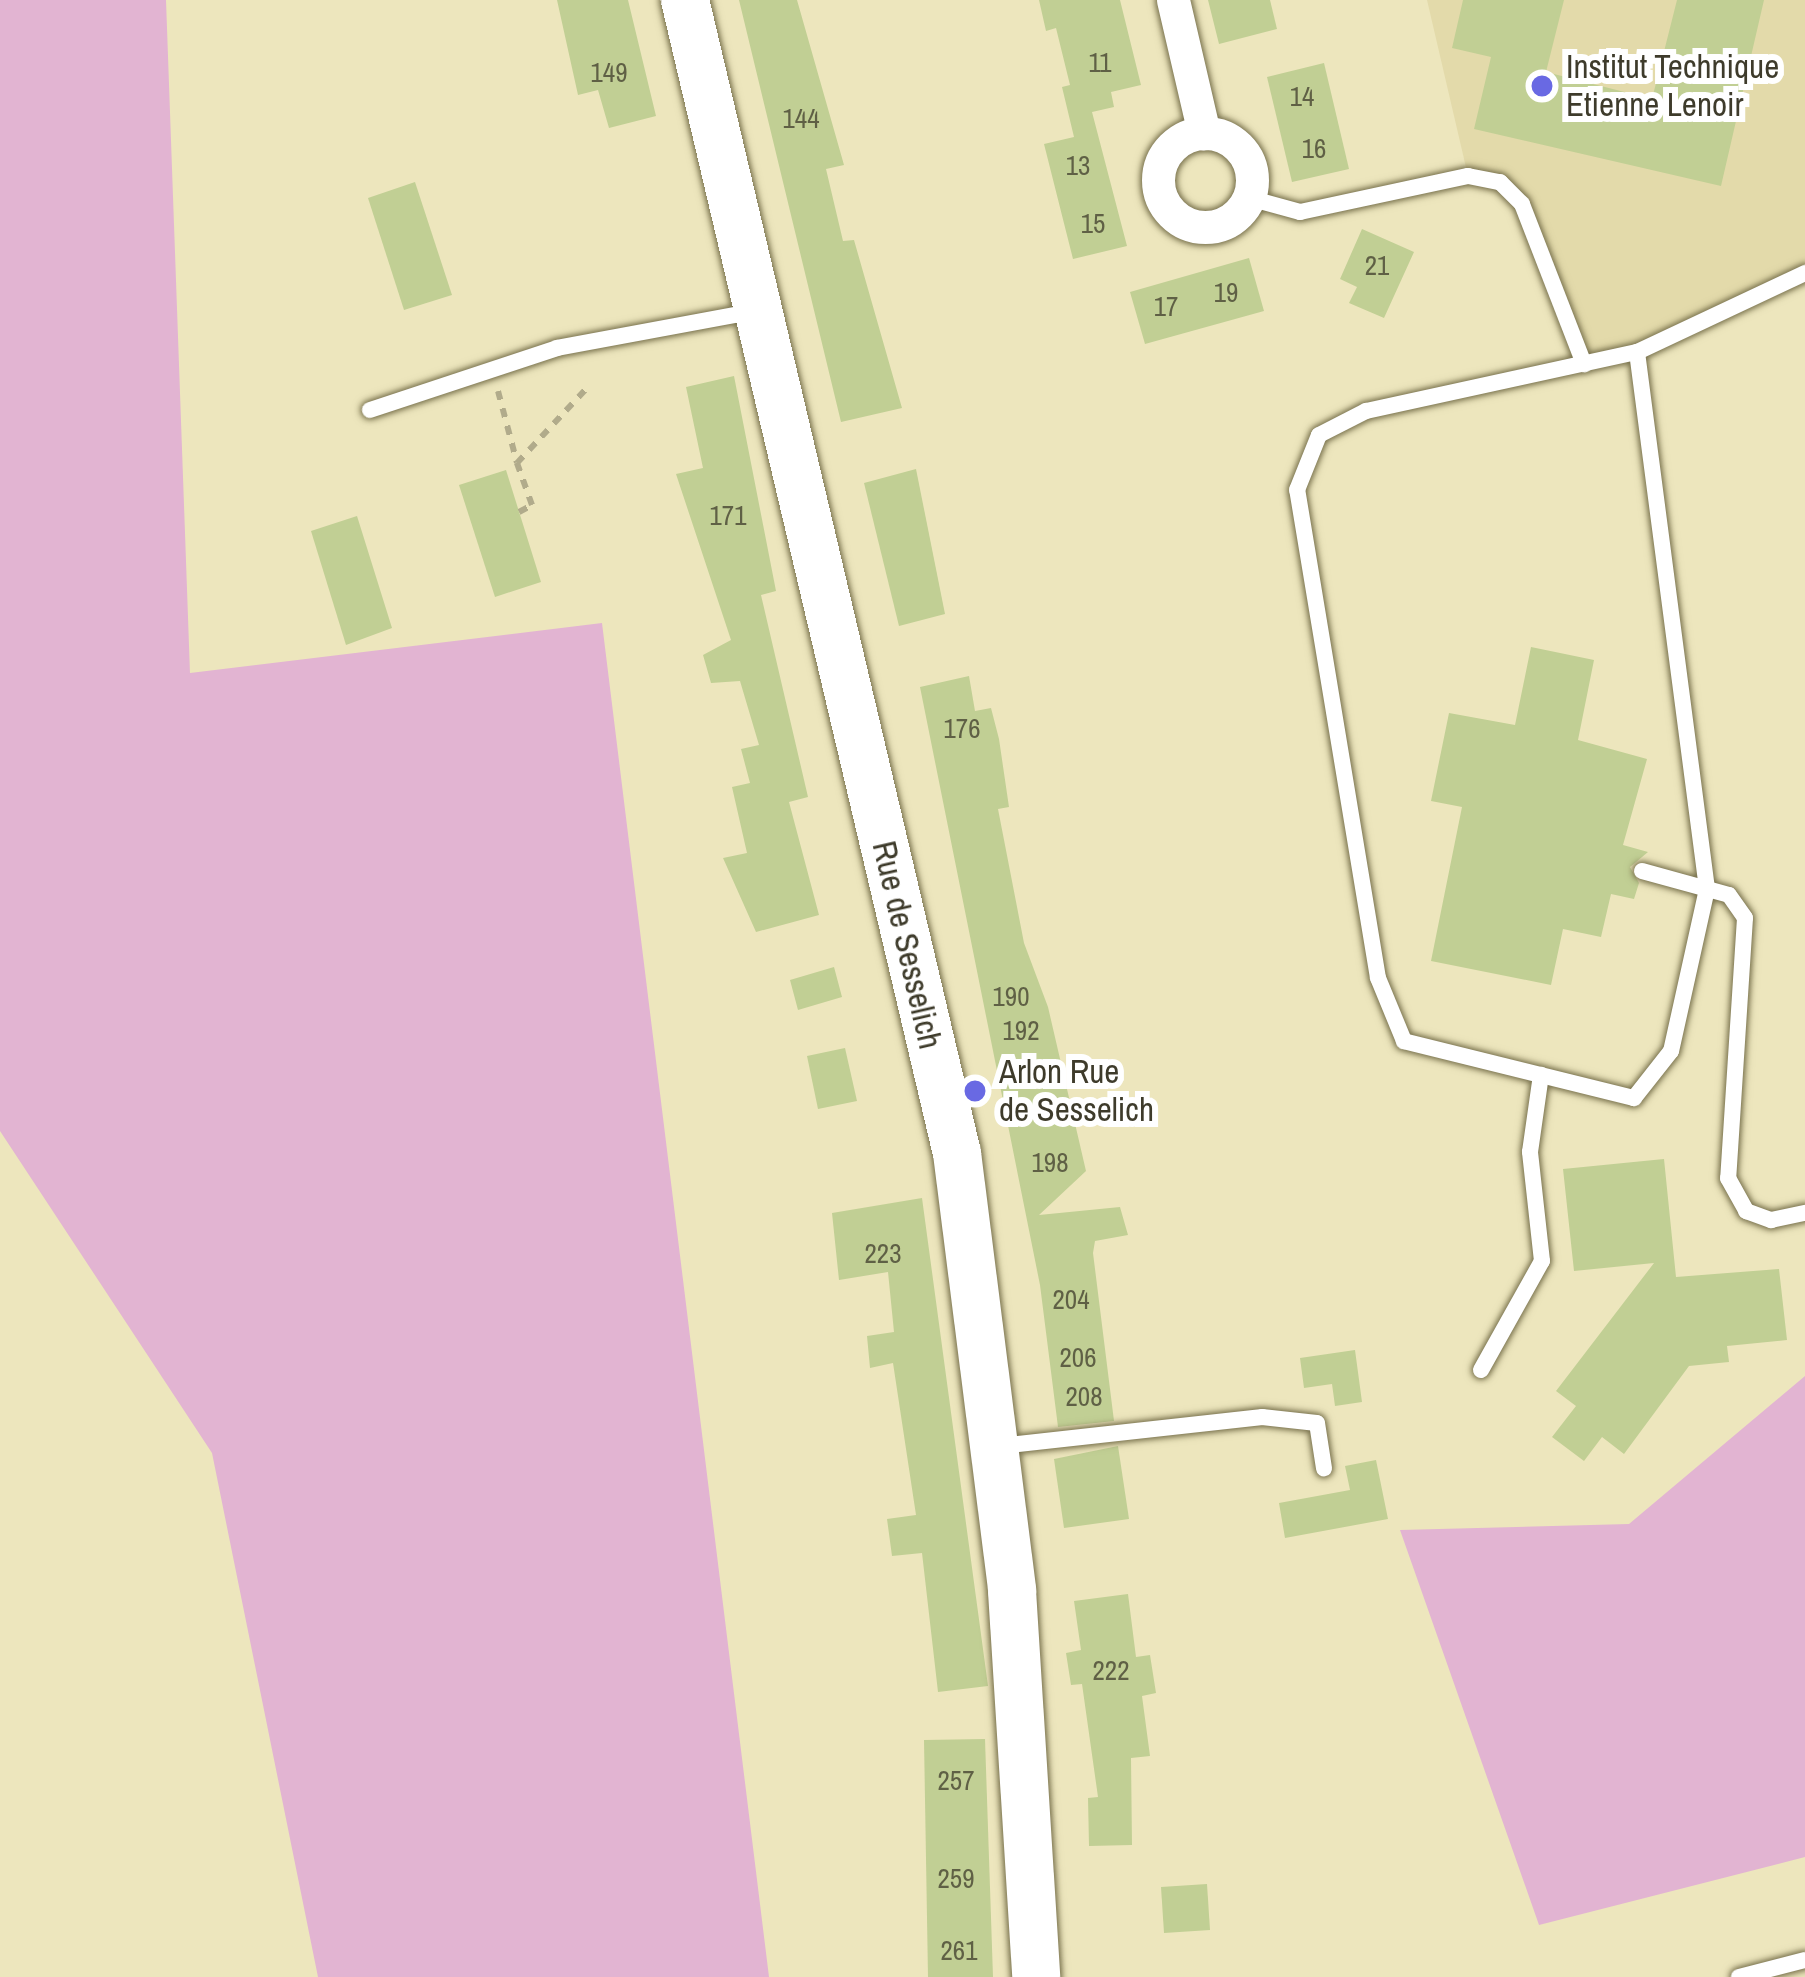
<!DOCTYPE html>
<style>
body{margin:0}
#map{position:relative;width:1805px;height:1977px;overflow:hidden;background:#ede6bd;font-family:"Archivo Narrow",sans-serif}
div>[style]{position:absolute}
.built>*{inset:0;background:#e3daaa}
.green>*{inset:0;background:#e2b4d2}
.building>*{inset:0;background:#c1cf94}
.path>*{height:6px;margin-top:-3px;transform-origin:0;background:repeating-linear-gradient(90deg,#b1ab8b 0 9px,transparent 0 18px)}
.roads{filter:drop-shadow(0 0 3px #78714c) drop-shadow(0 0 3px #78714c)}
.lane>*{height:16px;margin:-8px;padding:0 8px;transform-origin:8px;border-radius:8px;background:#fff}
.street>*{height:33px;margin:-16.5px;padding:0 16.5px;transform-origin:16.5px;border-radius:16.5px;background:#fff}
.street>.ring{margin:-16.5px;padding:0;box-sizing:content-box;background:none;border:33px solid #fff;border-radius:50%}
.secondary>*{height:48px;margin:-24px;padding:0 24px;transform-origin:24px;border-radius:24px;background:#fff}
.dots>*{width:33px;height:33px;translate:-50% -50%;box-sizing:border-box;border:6px solid #fff;border-radius:50%}
span{translate:-50% -50%;white-space:nowrap;text-align:center;line-height:1.15;-webkit-text-stroke:12px #fff;paint-order:stroke}
.number-label{font-size:27px;color:#5f6045}
.number-label span{-webkit-text-stroke-width:0}
.poi-label{font-size:33px;color:#3e3b2b}
.left{translate:0 -50%;text-align:left}
.street-label{font-size:33px;color:#3e3b2b}
</style>
<div id="map">
<div class="built">
<div style="clip-path:polygon(1427px 0,1805px 0,1805px 273px,1637px 352px,1584px 364px,1522px 204px,1500px 182px,1468px 176px)"></div>
</div>
<div class="green">
<div style="clip-path:polygon(0 0,166px 0,190px 673px,602px 623px,769px 1977px,318px 1977px,212px 1453px,0 1131px)"></div>
<div style="clip-path:polygon(1805px 1376px,1805px 1857px,1539px 1925px,1400px 1530px,1629px 1524px)"></div>
</div>
<div class="building">
<div style="clip-path:polygon(557px 0,628px 0,656px 116px,609px 128px,598px 90px,578px 95px)"></div>
<div style="clip-path:polygon(739px 0,797px 0,844px 165px,826px 169px,843px 241px,854px 240px,902px 408px,841px 422px)"></div>
<div style="clip-path:polygon(1039px 0,1120px 0,1141px 85px,1111px 92px,1114px 107px,1092px 112px,1127px 246px,1073px 259px,1044px 144px,1074px 137px,1062px 87px,1070px 85px,1056px 28px,1046px 31px)"></div>
<div style="clip-path:polygon(1208px 0,1270px 0,1277px 29px,1219px 44px)"></div>
<div style="clip-path:polygon(1463px 0,1564px 0,1546px 72px,1652px 99px,1677px 0,1764px 0,1721px 186px,1474px 129px,1491px 57px,1452px 48px)"></div>
<div style="clip-path:polygon(1324px 63px,1349px 169px,1292px 182px,1267px 77px)"></div>
<div style="clip-path:polygon(415px 182px,452px 295px,404px 310px,368px 198px)"></div>
<div style="clip-path:polygon(1362px 229px,1414px 252px,1384px 318px,1349px 303px,1357px 287px,1340px 279px)"></div>
<div style="clip-path:polygon(1249px 258px,1264px 311px,1145px 344px,1130px 292px)"></div>
<div style="clip-path:polygon(734px 376px,776px 591px,761px 595px,808px 797px,789px 802px,819px 915px,756px 932px,723px 858px,747px 853px,732px 787px,750px 783px,741px 749px,759px 745px,740px 681px,711px 683px,703px 655px,731px 640px,676px 474px,703px 468px,686px 387px)"></div>
<div style="clip-path:polygon(916px 469px,945px 614px,899px 626px,864px 483px)"></div>
<div style="clip-path:polygon(506px 470px,541px 582px,495px 597px,459px 485px)"></div>
<div style="clip-path:polygon(357px 516px,392px 628px,346px 645px,311px 531px)"></div>
<div style="clip-path:polygon(1531px 647px,1594px 660px,1578px 740px,1647px 759px,1623px 845px,1648px 852px,1630px 867px,1639px 883px,1634px 899px,1611px 894px,1601px 937px,1563px 929px,1551px 985px,1431px 961px,1462px 807px,1431px 801px,1449px 713px,1515px 725px)"></div>
<div style="clip-path:polygon(969px 676px,975px 711px,991px 708px,999px 739px,1009px 807px,998px 809px,1024px 943px,1048px 1007px,1086px 1171px,1039px 1215px,1120px 1207px,1128px 1235px,1095px 1241px,1093px 1253px,1114px 1421px,1058px 1427px,1040px 1285px,920px 687px)"></div>
<div style="clip-path:polygon(834px 967px,842px 997px,798px 1010px,790px 980px)"></div>
<div style="clip-path:polygon(845px 1048px,857px 1101px,818px 1109px,807px 1056px)"></div>
<div style="clip-path:polygon(1664px 1159px,1676px 1277px,1779px 1269px,1787px 1340px,1727px 1346px,1729px 1362px,1689px 1366px,1624px 1454px,1602px 1437px,1584px 1461px,1552px 1437px,1576px 1406px,1556px 1391px,1654px 1263px,1574px 1271px,1563px 1169px)"></div>
<div style="clip-path:polygon(922px 1198px,988px 1686px,938px 1692px,922px 1553px,892px 1556px,887px 1519px,916px 1515px,893px 1363px,870px 1368px,867px 1336px,894px 1332px,888px 1272px,839px 1280px,832px 1213px)"></div>
<div style="clip-path:polygon(1355px 1350px,1362px 1402px,1335px 1406px,1332px 1384px,1304px 1388px,1300px 1358px)"></div>
<div style="clip-path:polygon(1118px 1446px,1129px 1519px,1064px 1528px,1054px 1459px)"></div>
<div style="clip-path:polygon(1376px 1460px,1388px 1519px,1285px 1538px,1279px 1503px,1350px 1490px,1345px 1466px)"></div>
<div style="clip-path:polygon(1128px 1594px,1136px 1657px,1150px 1655px,1156px 1693px,1142px 1696px,1150px 1756px,1131px 1758px,1132px 1845px,1089px 1846px,1088px 1798px,1098px 1797px,1082px 1684px,1071px 1685px,1066px 1653px,1081px 1650px,1074px 1601px)"></div>
<div style="clip-path:polygon(985px 1739px,993px 1977px,928px 1977px,924px 1740px)"></div>
<div style="clip-path:polygon(1207px 1884px,1210px 1930px,1164px 1933px,1161px 1887px)"></div>
</div>
<div class="path">
<div style="left:498px;top:391px;width:74px;rotate:75.2deg"></div>
<div style="left:519px;top:512px;width:15px;rotate:-28deg"></div>
<div style="left:532px;top:505px;width:45px;rotate:-109.7deg"></div>
<div style="left:517px;top:463px;width:101px;rotate:-47deg"></div>
</div>
<div class="roads">
<div class="lane">
<div style="left:1249px;top:198px;width:53px;rotate:15.4deg"></div>
<div style="left:1300px;top:212px;width:172px;rotate:-12.1deg"></div>
<div style="left:1468px;top:176px;width:33px;rotate:11deg"></div>
<div style="left:1500px;top:182px;width:31px;rotate:45deg"></div>
<div style="left:1522px;top:204px;width:172px;rotate:68.8deg"></div>
<div style="left:1637px;top:352px;width:542px;rotate:82.57deg"></div>
<div style="left:1707px;top:889px;width:166px;rotate:102.5deg"></div>
<div style="left:1671px;top:1051px;width:60px;rotate:128.2deg"></div>
<div style="left:1634px;top:1098px;width:237px;rotate:-166.1deg"></div>
<div style="left:1404px;top:1041px;width:68px;rotate:-112.4deg"></div>
<div style="left:1378px;top:978px;width:495px;rotate:-99.4deg"></div>
<div style="left:1297px;top:490px;width:59px;rotate:-68.2deg"></div>
<div style="left:1319px;top:435px;width:53px;rotate:-27.1deg"></div>
<div style="left:1366px;top:411px;width:277px;rotate:-12.3deg"></div>
<div style="left:1637px;top:352px;width:186px;rotate:-25.2deg"></div>
<div style="left:370px;top:410px;width:197px;rotate:-18.3deg"></div>
<div style="left:557px;top:348px;width:198px;rotate:-10.5deg"></div>
<div style="left:1642px;top:871px;width:90px;rotate:15.4deg"></div>
<div style="left:1729px;top:895px;width:28px;rotate:55deg"></div>
<div style="left:1745px;top:918px;width:261px;rotate:93.7deg"></div>
<div style="left:1728px;top:1178px;width:38px;rotate:61deg"></div>
<div style="left:1746px;top:1211px;width:27px;rotate:20deg"></div>
<div style="left:1771px;top:1220px;width:35px;rotate:-12deg"></div>
<div style="left:1481px;top:1370px;width:125px;rotate:-60.8deg"></div>
<div style="left:1542px;top:1261px;width:110px;rotate:-96.3deg"></div>
<div style="left:1530px;top:1152px;width:78px;rotate:-81.9deg"></div>
<div style="left:1000px;top:1446px;width:264px;rotate:-6.3deg"></div>
<div style="left:1262px;top:1417px;width:55px;rotate:6.2deg"></div>
<div style="left:1317px;top:1423px;width:46px;rotate:81.2deg"></div>
<div style="left:1739px;top:1977px;width:68px;rotate:-14.4deg"></div>
</div>
<div class="street">
<div style="left:1173px;top:0;width:137px;rotate:76.9deg"></div>
<div class="ring" style="left:1158px;top:133px;width:61px;height:61px"></div>
</div>
<div class="secondary">
<div style="left:685px;top:0;width:1185px;rotate:76.73deg"></div>
<div style="left:957px;top:1153px;width:441px;rotate:82.8deg"></div>
<div style="left:1012px;top:1591px;width:387px;rotate:86.4deg"></div>
</div>
</div>
<div class="dots">
<div style="left:1542px;top:86px;background:#6969e3"></div>
<div style="left:975px;top:1091px;background:#6969e3"></div>
</div>
<div class="number-label">
<span style="left:1100px;top:63px">11</span>
<span style="left:609px;top:73px">149</span>
<span style="left:1302px;top:97px">14</span>
<span style="left:801px;top:119px">144</span>
<span style="left:1314px;top:149px">16</span>
<span style="left:1078px;top:166px">13</span>
<span style="left:1093px;top:224px">15</span>
<span style="left:1377px;top:266px">21</span>
<span style="left:1226px;top:293px">19</span>
<span style="left:1166px;top:307px">17</span>
<span style="left:728px;top:516px">171</span>
<span style="left:962px;top:729px">176</span>
<span style="left:1011px;top:997px">190</span>
<span style="left:1021px;top:1031px">192</span>
<span style="left:1050px;top:1163px">198</span>
<span style="left:883px;top:1254px">223</span>
<span style="left:1071px;top:1300px">204</span>
<span style="left:1078px;top:1358px">206</span>
<span style="left:1084px;top:1397px">208</span>
<span style="left:1111px;top:1671px">222</span>
<span style="left:956px;top:1781px">257</span>
<span style="left:956px;top:1879px">259</span>
<span style="left:959px;top:1951px">261</span>
</div>
<div class="poi-label">
<span class="left" style="left:1566px;top:86px">Institut Technique<br>Etienne Lenoir</span>
<span class="left" style="left:999px;top:1091px">Arlon Rue<br>de Sesselich</span>
</div>
<div class="street-label">
<span style="left:907px;top:945px;rotate:77deg">Rue de Sesselich</span>
</div>
</div>
